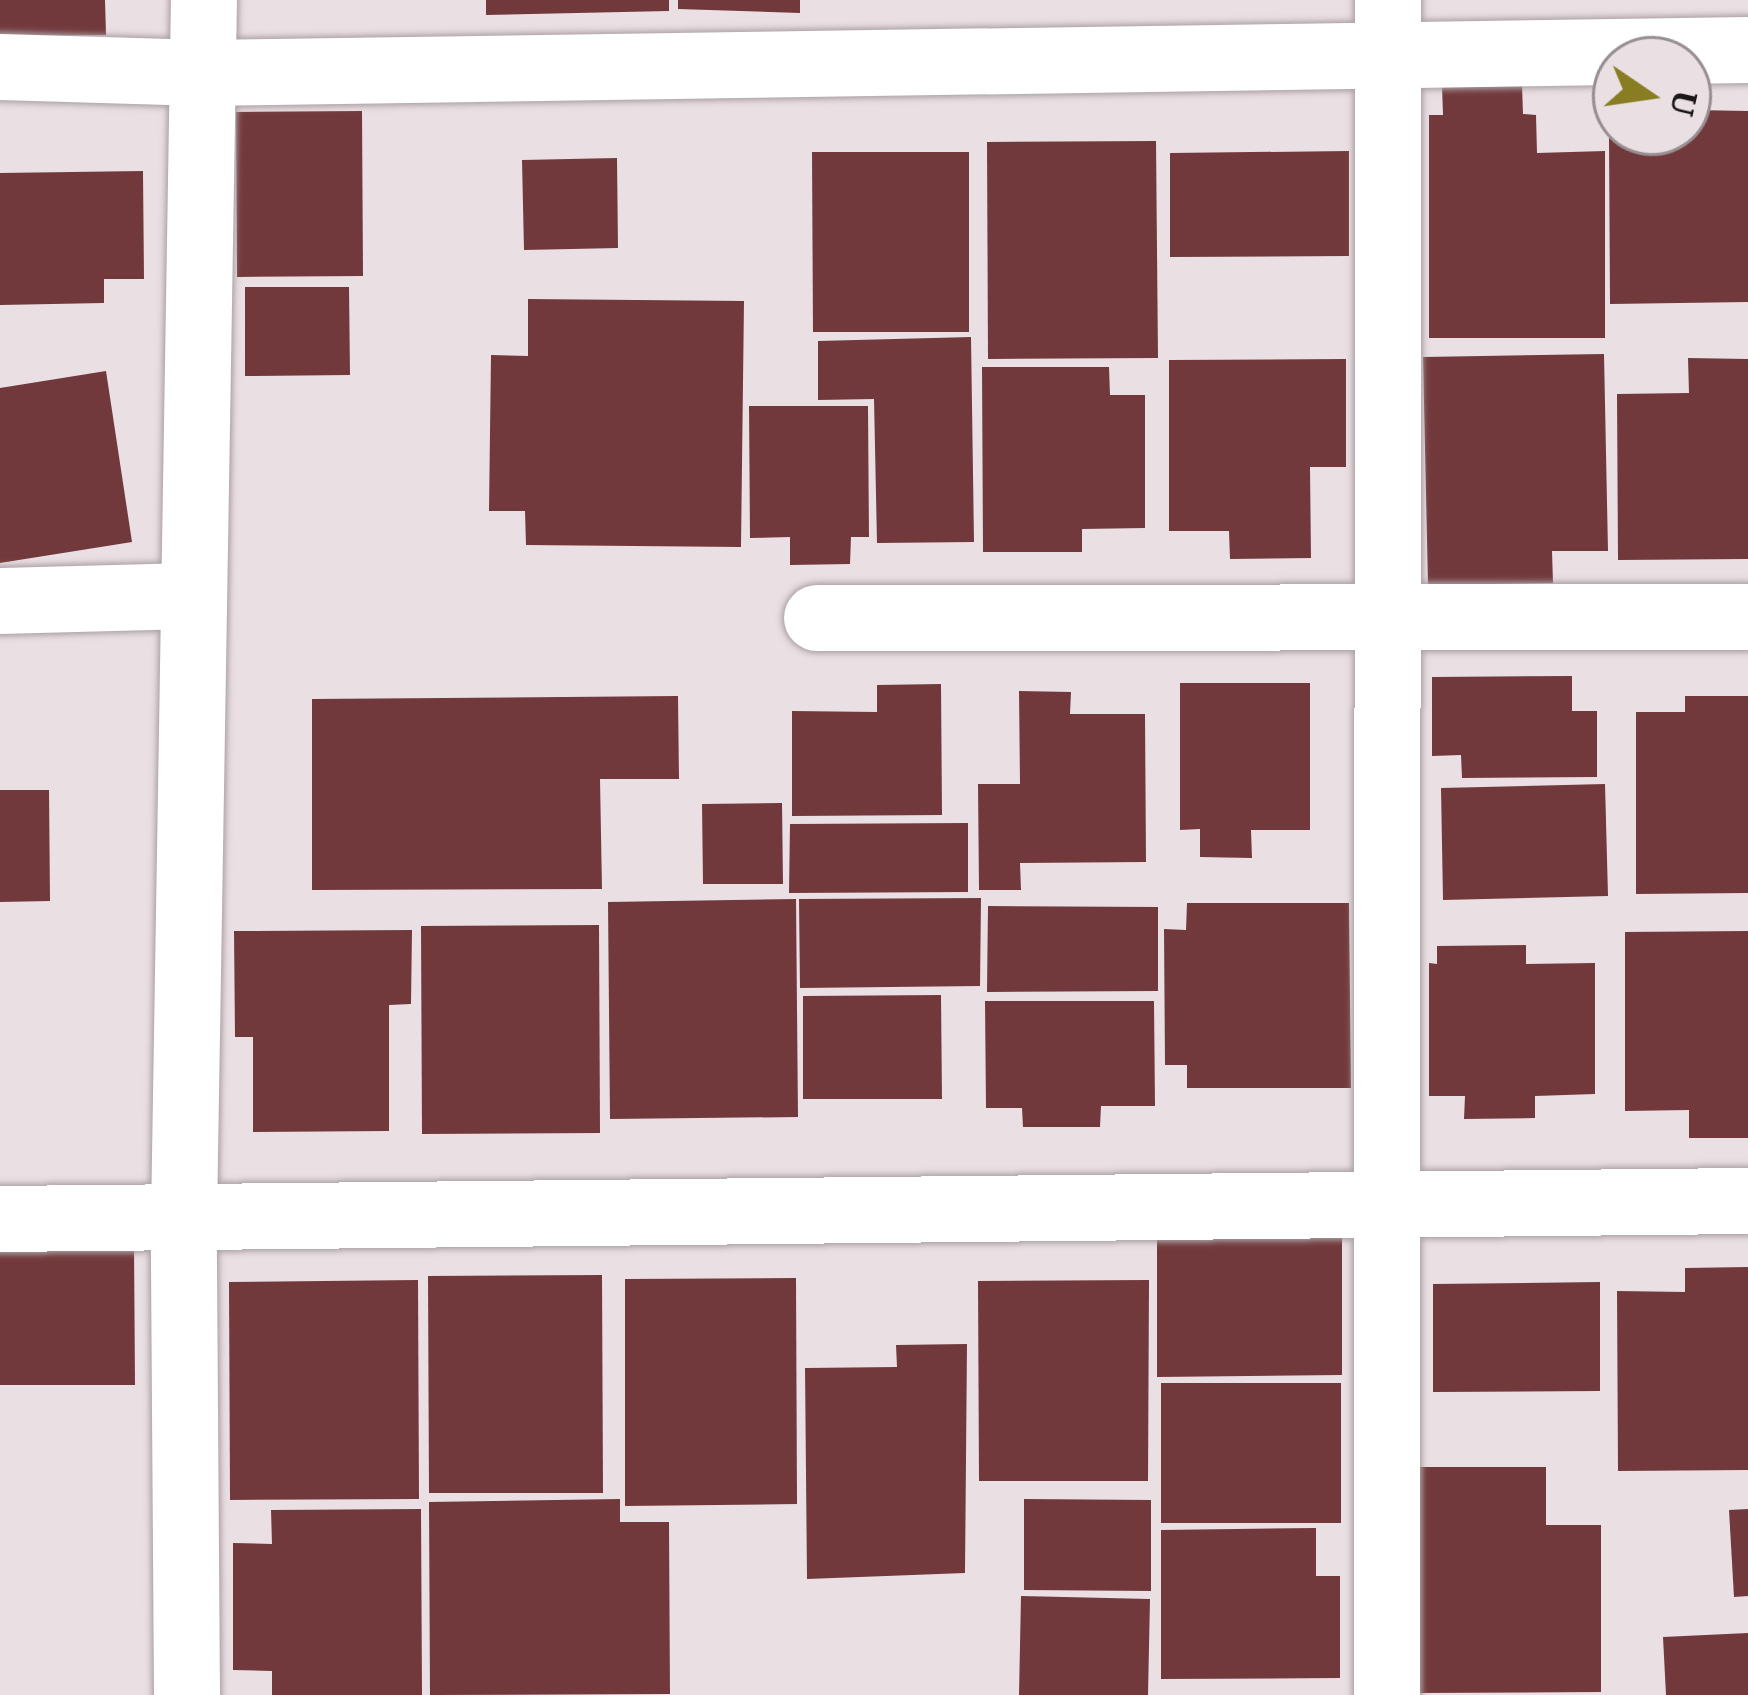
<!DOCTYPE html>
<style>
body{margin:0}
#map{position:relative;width:1748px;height:1695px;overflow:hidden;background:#eadfe3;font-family:"IBM Plex Serif",serif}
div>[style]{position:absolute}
.building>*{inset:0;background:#72393c}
.roads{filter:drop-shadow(0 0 3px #aaa0a3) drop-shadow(0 0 3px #aaa0a3)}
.street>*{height:66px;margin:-33px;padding:0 33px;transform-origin:33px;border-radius:33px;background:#fff}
span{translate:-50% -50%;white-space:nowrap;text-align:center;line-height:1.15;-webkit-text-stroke:12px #eadfe3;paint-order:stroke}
.north{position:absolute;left:1592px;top:36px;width:120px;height:120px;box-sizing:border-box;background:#eadfe3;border:3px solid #978f92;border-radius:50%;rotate:103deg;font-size:33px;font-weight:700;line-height:48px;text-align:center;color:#1b1718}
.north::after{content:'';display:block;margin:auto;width:42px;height:54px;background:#897d23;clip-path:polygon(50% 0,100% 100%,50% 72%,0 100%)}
</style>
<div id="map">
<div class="building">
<div style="clip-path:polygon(0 0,105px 0,106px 35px,0 36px)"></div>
<div style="clip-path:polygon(486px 0,669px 0,669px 11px,486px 15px)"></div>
<div style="clip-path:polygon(678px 0,800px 0,800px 13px,678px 9px)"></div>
<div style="clip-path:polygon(1522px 85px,1523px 114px,1536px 115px,1537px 153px,1605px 151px,1605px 338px,1429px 338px,1429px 115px,1443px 115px,1442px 86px)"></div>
<div style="clip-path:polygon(1694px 110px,1748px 111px,1748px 302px,1610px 304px,1609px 138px,1695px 137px)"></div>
<div style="clip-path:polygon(362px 111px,363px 276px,237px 277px,236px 112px)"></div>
<div style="clip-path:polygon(1156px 141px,1158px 358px,988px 359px,987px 142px)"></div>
<div style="clip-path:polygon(1349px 151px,1349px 256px,1170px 257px,1170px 153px)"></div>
<div style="clip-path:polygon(812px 152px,969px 152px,969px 332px,813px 332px)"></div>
<div style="clip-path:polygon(617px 158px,618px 248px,524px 250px,522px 160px)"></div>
<div style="clip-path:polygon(143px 171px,144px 279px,104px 279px,104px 303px,0 305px,0 173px)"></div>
<div style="clip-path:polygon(245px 287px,349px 287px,350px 375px,245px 376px)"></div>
<div style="clip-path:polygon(528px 299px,744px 301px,741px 547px,526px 545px,525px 511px,489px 511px,491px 355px,528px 356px)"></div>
<div style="clip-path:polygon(971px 337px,974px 542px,877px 543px,874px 399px,818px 400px,818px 341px)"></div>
<div style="clip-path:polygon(1604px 354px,1608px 551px,1552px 551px,1553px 583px,1428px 585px,1423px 357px)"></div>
<div style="clip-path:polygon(1688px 358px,1748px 359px,1748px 559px,1618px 560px,1617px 394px,1689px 393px)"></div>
<div style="clip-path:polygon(1346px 359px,1346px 467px,1310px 467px,1311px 558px,1230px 559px,1229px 531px,1169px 531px,1169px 360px)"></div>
<div style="clip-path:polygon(982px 367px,1109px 367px,1110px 395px,1145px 395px,1145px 528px,1082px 529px,1082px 552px,983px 552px)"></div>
<div style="clip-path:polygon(106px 371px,132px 542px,0 563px,0 388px)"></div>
<div style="clip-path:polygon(749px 406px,868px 406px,869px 537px,851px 537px,850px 564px,790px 565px,790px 537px,750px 538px)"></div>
<div style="clip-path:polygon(1572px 676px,1572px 711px,1597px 711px,1597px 777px,1462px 778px,1461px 755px,1432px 756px,1432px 677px)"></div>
<div style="clip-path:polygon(1180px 683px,1310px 683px,1310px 830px,1251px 830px,1252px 858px,1200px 857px,1200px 829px,1180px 830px)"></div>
<div style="clip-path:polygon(941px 684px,942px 815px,792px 816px,792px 711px,877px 712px,877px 685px)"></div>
<div style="clip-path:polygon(1019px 691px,1071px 692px,1070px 714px,1145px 714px,1146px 862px,1020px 863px,1021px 890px,979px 890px,978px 784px,1020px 784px)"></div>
<div style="clip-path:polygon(678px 696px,679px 779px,600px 779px,602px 889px,312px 890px,312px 699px)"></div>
<div style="clip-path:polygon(1685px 696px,1748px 696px,1748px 893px,1636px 894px,1636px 712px,1685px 712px)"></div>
<div style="clip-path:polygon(1605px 784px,1608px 896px,1443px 900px,1441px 788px)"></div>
<div style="clip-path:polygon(0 790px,49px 790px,50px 901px,0 902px)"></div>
<div style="clip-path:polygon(782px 803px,783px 884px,703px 884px,702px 804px)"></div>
<div style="clip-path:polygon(968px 823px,968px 892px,789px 893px,790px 824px)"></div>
<div style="clip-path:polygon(981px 898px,980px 986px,800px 988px,799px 899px)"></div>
<div style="clip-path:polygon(796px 899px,798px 1117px,610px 1119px,608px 902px)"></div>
<div style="clip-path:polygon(1187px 903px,1349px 903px,1351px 1088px,1187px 1088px,1187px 1065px,1165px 1065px,1164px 929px,1186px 930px)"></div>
<div style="clip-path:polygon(988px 906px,1158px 907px,1158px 991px,987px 992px)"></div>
<div style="clip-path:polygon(599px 925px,600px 1133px,422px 1134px,421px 926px)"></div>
<div style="clip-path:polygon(412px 930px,411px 1004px,389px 1005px,389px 1131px,253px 1132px,253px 1037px,235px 1037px,234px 931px)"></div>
<div style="clip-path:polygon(1748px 931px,1748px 1138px,1689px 1138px,1689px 1110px,1625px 1111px,1625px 932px)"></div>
<div style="clip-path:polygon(1526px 945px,1526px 964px,1595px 963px,1595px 1094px,1535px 1096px,1535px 1118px,1464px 1119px,1465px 1096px,1429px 1096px,1429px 963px,1437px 964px,1437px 946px)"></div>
<div style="clip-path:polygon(941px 995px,942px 1099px,803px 1099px,803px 996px)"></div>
<div style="clip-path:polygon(985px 1001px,1154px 1001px,1155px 1106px,1101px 1106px,1100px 1127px,1023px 1127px,1022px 1108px,986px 1108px)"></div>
<div style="clip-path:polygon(1342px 1236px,1342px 1375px,1157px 1377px,1157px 1237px)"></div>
<div style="clip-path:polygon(134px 1243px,135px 1385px,0 1385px,0 1244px)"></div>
<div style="clip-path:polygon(1748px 1267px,1748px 1470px,1618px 1471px,1617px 1291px,1685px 1292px,1685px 1268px)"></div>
<div style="clip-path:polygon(602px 1275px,603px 1493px,429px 1493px,428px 1276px)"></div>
<div style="clip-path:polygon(796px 1278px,797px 1504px,625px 1506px,625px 1279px)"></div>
<div style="clip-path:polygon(418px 1280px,419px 1499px,230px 1500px,229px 1282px)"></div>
<div style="clip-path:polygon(1149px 1280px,1148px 1481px,979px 1481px,978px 1281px)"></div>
<div style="clip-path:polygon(1600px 1282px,1600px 1391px,1433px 1392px,1433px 1284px)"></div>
<div style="clip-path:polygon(967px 1344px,965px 1573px,807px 1579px,805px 1368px,897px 1367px,896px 1345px)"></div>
<div style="clip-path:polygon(1161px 1383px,1341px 1383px,1341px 1523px,1161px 1523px)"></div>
<div style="clip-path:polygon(1416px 1467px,1546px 1467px,1546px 1525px,1601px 1525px,1601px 1692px,1417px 1693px)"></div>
<div style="clip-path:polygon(620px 1499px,620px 1522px,669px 1522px,670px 1694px,430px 1695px,429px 1502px)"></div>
<div style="clip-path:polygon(1024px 1499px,1151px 1500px,1151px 1591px,1024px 1590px)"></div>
<div style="clip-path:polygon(421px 1509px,422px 1695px,272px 1695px,272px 1671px,233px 1670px,233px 1543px,272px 1544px,271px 1510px)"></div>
<div style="clip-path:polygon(1748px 1509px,1748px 1596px,1734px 1597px,1729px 1510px)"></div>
<div style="clip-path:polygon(1316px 1528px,1316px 1576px,1340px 1576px,1340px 1678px,1161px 1679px,1161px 1530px)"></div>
<div style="clip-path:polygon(1021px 1596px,1150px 1599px,1148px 1695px,1019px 1695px)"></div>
<div style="clip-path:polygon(1748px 1633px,1748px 1695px,1666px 1695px,1663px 1637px)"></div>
</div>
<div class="roads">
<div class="street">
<div style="left:0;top:67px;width:203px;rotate:1.7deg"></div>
<div style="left:203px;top:73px;width:1545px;rotate:-0.85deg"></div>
<div style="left:0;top:601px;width:194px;rotate:-1.5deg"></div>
<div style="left:817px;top:618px;width:931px;rotate:-0.06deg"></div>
<div style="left:0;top:1219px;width:1748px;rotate:-0.59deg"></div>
<div style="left:187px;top:1695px;width:478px;rotate:-90.4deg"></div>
<div style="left:184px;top:1217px;width:1217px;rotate:-89.06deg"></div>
<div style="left:1387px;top:1695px;width:1695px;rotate:-89.97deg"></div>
</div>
</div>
<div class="north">U</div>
</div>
